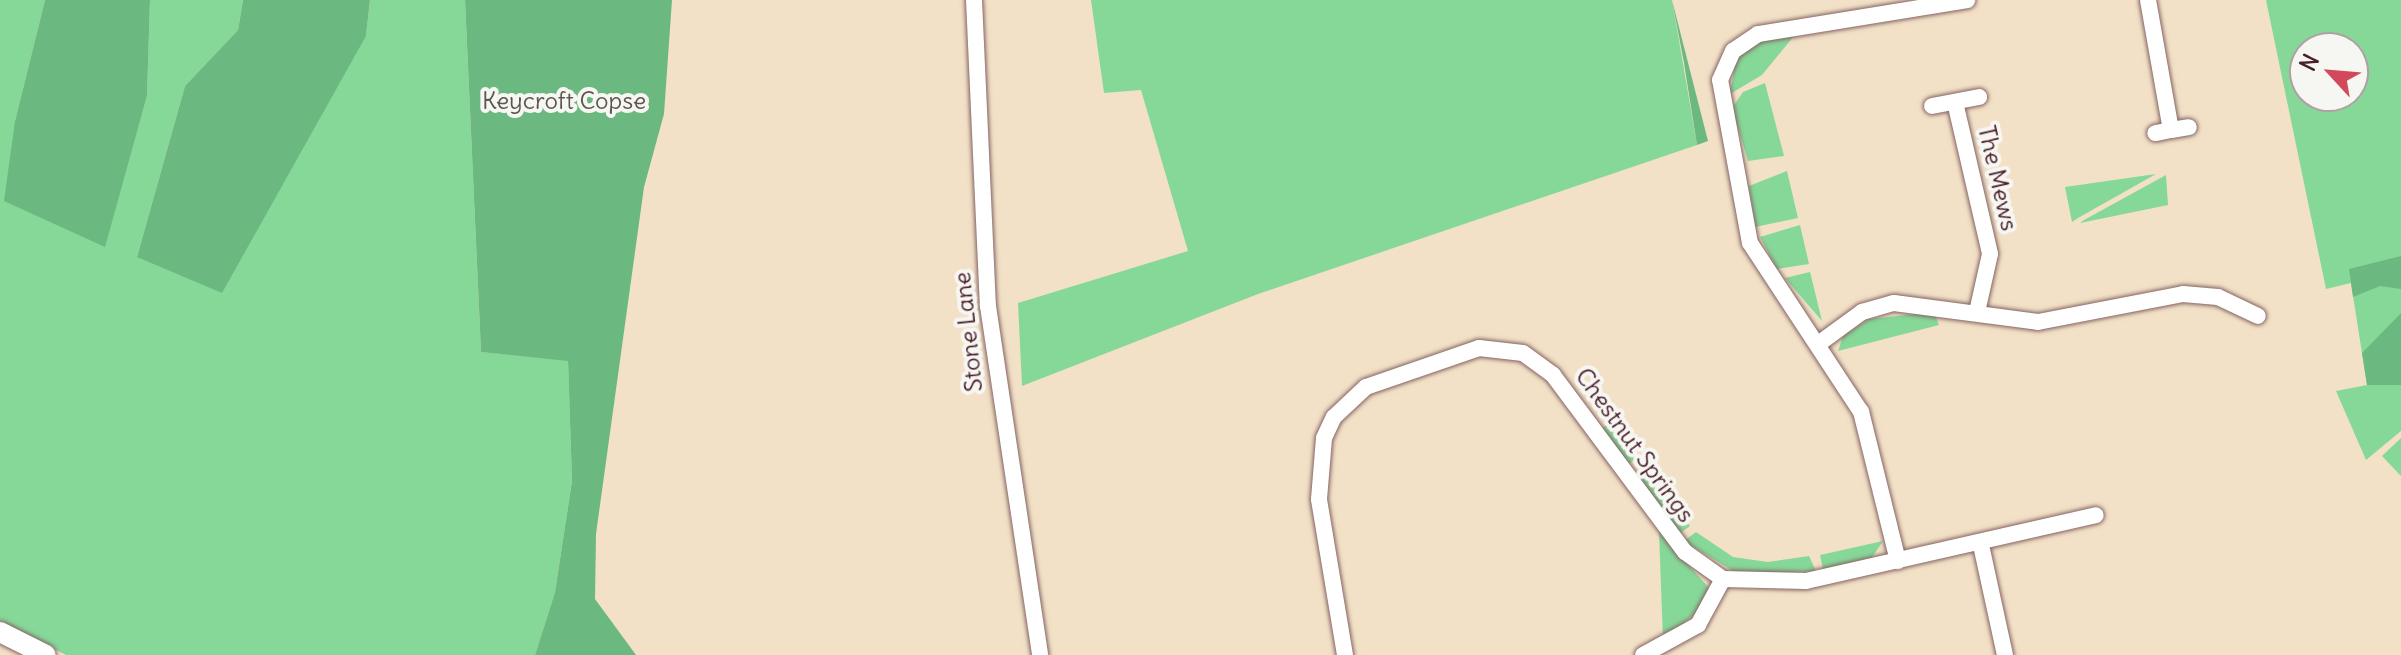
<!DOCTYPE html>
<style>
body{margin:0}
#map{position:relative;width:2401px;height:655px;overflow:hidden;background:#f2e1c7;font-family:Delius,sans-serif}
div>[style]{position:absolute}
.green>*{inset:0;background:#86d899}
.forest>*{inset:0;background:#6cb881}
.roads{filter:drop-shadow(0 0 2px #856362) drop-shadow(0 0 2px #856362)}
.minor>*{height:16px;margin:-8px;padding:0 8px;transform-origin:8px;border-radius:8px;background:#fff}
.tertiary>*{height:20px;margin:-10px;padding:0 10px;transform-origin:10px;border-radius:10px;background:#fff}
span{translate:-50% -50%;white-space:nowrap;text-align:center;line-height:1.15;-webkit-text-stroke:8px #f6f6f2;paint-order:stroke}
.park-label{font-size:24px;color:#5c564c}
.street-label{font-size:24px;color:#4a1f2b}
.north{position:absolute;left:2289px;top:32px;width:80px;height:80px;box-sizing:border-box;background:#f6f6f2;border:2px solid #b1a0a2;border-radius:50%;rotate:296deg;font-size:22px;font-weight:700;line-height:32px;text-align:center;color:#4a1f2b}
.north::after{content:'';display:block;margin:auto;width:28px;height:36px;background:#d1495b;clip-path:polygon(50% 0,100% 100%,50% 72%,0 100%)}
</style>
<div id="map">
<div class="green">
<div style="clip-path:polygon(0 0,45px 0,15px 121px,104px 247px,147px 96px,150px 0,243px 0,238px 30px,185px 86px,137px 257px,366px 36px,370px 0,465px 0,481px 352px,568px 360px,572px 481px,555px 592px,535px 655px,66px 655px,0 622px)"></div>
<div style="clip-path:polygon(1091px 0,1672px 0,1697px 145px,1258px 294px,1022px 386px,1018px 303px,1188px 251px,1141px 90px,1104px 93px)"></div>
<div style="clip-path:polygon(evenodd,2266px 0,2401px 0,2401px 431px,2366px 460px,2336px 391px,2367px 385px,2351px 283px,2326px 289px,2266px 0,2305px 48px,2353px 48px,2353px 96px,2305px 96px,2305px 48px)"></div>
<div style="clip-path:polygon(1794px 36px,1762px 75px,1730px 94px,1736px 58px,1756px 42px)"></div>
<div style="clip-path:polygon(1765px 83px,1784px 156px,1748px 161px,1732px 108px,1743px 92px)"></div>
<div style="clip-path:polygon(1787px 171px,1798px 218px,1755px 227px,1749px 186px)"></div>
<div style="clip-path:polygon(2156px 174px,2078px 218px,2072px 222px,2065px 187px)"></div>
<div style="clip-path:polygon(2166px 175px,2168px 205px,2080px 223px,2084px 220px)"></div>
<div style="clip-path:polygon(1800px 225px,1809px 264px,1777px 269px,1760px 237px)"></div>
<div style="clip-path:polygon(1810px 272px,1822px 321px,1785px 278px)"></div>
<div style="clip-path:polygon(1934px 312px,1939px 325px,1838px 351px,1843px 336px,1869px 319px)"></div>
<div style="clip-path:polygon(1610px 423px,1636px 458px,1628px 465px,1602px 428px)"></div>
<div style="clip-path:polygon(2401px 438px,2401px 476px,2382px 456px)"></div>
<div style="clip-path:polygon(1644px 468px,1690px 526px,1679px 534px,1634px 473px)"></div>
<div style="clip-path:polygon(1659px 532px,1709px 588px,1707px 604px,1663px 640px)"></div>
<div style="clip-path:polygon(1696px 532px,1733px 557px,1768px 562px,1809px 556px,1816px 571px,1738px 574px,1684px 541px)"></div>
<div style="clip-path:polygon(1883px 541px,1871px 559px,1823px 569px,1820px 555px)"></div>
</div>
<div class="forest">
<div style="clip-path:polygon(45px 0,150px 0,147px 96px,105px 247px,4px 201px,15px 121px)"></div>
<div style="clip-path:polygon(243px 0,370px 0,366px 36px,222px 293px,137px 257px,185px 86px,238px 30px)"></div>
<div style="clip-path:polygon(465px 0,672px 0,664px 114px,644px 187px,596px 534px,595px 599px,636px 655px,535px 655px,555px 592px,572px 481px,568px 361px,481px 352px)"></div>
<div style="clip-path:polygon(1672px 0,1708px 141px,1697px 145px,1684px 63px)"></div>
<div style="clip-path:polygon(2401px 256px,2401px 289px,2380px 286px,2353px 297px,2349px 269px)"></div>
<div style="clip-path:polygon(2401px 313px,2401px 385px,2367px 385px,2362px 353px)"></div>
</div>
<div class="roads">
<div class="minor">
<div style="left:974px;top:0;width:306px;rotate:87.4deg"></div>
<div style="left:988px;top:306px;width:353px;rotate:81.5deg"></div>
<div style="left:2148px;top:0;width:132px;rotate:80deg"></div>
<div style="left:2171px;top:130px;width:16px;rotate:169deg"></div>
<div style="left:1955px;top:102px;width:156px;rotate:77deg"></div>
<div style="left:1990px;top:254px;width:59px;rotate:102.6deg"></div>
<div style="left:1932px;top:106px;width:48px;rotate:-10.8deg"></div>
<div style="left:2171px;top:130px;width:18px;rotate:-9deg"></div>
<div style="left:1821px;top:342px;width:51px;rotate:-36.2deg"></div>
<div style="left:1862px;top:312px;width:33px;rotate:-16deg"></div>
<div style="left:1894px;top:303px;width:145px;rotate:7.5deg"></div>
<div style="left:2038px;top:322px;width:148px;rotate:-10.9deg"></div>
<div style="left:2183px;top:294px;width:35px;rotate:5deg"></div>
<div style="left:2218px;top:297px;width:44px;rotate:25.4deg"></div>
<div style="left:1981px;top:545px;width:113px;rotate:77.7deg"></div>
<div style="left:1898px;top:561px;width:154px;rotate:-103.9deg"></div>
<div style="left:1861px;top:412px;width:202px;rotate:-123.3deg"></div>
<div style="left:1750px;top:243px;width:166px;rotate:-100.4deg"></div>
<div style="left:1720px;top:80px;width:32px;rotate:-66deg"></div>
<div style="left:1733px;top:51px;width:30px;rotate:-34deg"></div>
<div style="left:1758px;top:34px;width:212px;rotate:-9.2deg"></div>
<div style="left:1345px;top:655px;width:158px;rotate:-99.5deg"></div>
<div style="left:1319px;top:499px;width:61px;rotate:-85.3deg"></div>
<div style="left:1324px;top:438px;width:23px;rotate:-65deg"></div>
<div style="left:1334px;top:417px;width:44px;rotate:-43.2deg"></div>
<div style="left:1366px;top:387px;width:120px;rotate:-19deg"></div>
<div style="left:1479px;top:348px;width:44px;rotate:6.5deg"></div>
<div style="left:1523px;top:353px;width:37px;rotate:36deg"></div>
<div style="left:1553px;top:375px;width:221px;rotate:53.3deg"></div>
<div style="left:1685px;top:552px;width:47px;rotate:35.4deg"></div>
<div style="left:1723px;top:579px;width:83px;rotate:1.4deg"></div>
<div style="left:1806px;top:581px;width:297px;rotate:-12.8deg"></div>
<div style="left:1643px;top:655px;width:63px;rotate:-28.6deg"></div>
<div style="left:1698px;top:625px;width:52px;rotate:-61.5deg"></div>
</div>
<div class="tertiary">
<div style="left:0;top:632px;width:51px;rotate:26.6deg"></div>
</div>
</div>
<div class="park-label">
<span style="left:564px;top:101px">Keycroft Copse</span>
</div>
<div class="street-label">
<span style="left:1998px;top:178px;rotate:77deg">The Mews</span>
<span style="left:968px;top:332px;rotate:-96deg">Stone Lane</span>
<span style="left:1635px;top:445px;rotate:54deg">Chestnut Springs</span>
</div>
<div class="north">N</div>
</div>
